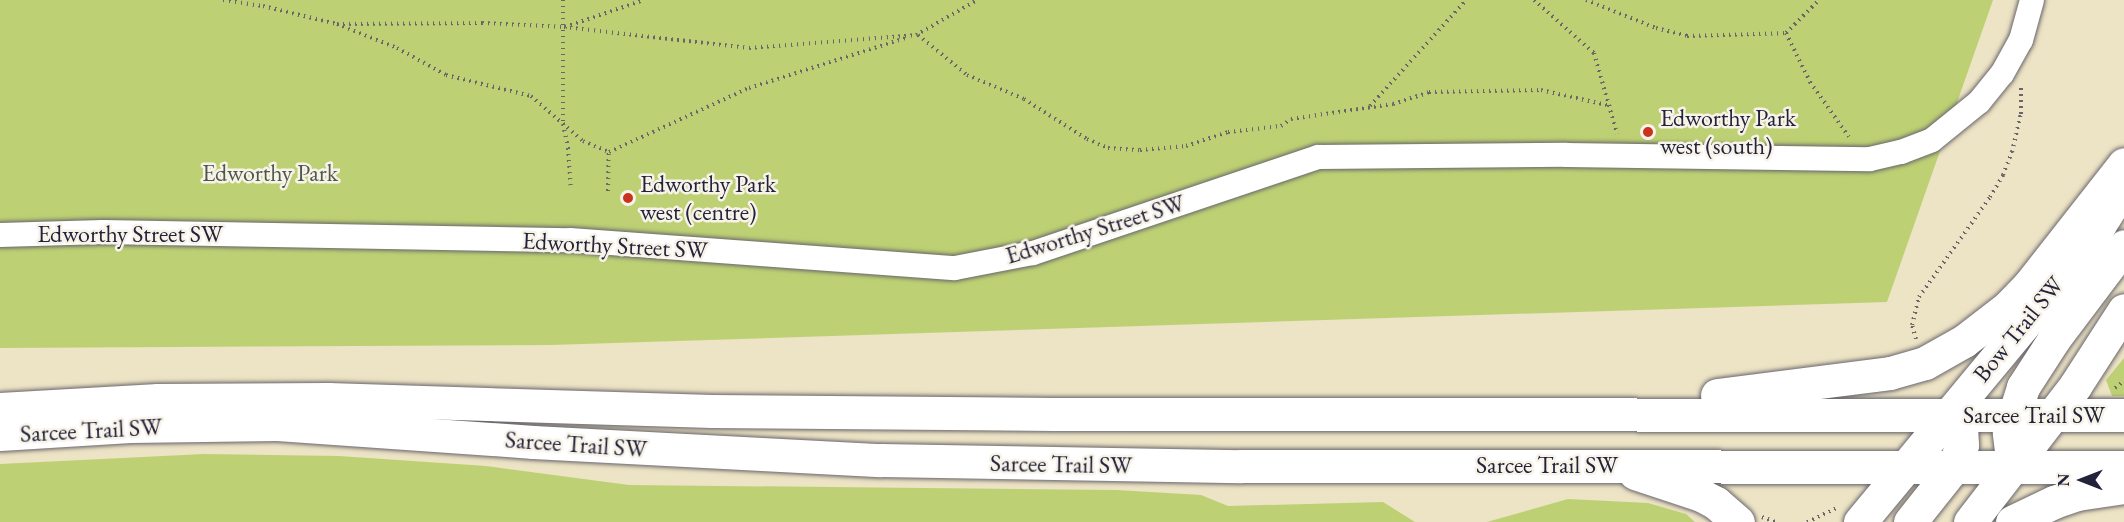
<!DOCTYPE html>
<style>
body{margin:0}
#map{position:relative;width:2124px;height:522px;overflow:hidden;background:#ede3c5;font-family:"EB Garamond",serif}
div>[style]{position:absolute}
.green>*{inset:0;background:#bdd174}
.path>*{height:4px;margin-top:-2px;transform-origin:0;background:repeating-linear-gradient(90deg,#69666b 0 1.5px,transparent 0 6px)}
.roads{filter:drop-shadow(0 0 2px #69666b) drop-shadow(0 0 2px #69666b)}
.street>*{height:24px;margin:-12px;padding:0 12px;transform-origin:12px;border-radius:12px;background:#fff}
.secondary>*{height:33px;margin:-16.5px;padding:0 16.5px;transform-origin:16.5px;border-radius:16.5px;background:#fff}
.highway>*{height:33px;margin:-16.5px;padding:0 16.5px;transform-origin:16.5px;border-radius:16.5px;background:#fff}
.dots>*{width:16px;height:16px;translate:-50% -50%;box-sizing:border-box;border:3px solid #f7f3e8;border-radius:50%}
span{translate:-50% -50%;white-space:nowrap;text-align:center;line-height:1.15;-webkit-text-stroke:5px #f7f3e8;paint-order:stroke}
.poi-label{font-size:24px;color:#22223b}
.left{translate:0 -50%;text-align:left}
.park-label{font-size:24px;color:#50574c}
.street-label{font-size:24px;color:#22223b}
.north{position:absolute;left:2052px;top:450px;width:60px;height:60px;-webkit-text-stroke:4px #f7f3e8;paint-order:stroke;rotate:270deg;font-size:16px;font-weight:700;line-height:24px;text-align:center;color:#22223b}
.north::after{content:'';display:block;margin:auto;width:21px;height:27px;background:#22223b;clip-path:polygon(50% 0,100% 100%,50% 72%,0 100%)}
</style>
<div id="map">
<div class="green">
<div style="clip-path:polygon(0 0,1993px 0,1887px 302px,551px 345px,0 348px)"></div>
<div style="clip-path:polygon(2124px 358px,2124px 396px,2112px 396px,2106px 380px)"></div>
<div style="clip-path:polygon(204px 454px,339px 456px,486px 466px,629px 485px,1117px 490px,1201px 495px,1228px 506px,1383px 502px,1415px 522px,0 522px,0 464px)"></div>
<div style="clip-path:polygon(1568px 499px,1648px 503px,1686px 514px,1695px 522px,1487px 522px)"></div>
</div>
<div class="path">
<div style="left:223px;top:0;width:40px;rotate:8.5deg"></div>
<div style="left:263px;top:6px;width:76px;rotate:13.7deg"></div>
<div style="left:337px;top:24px;width:65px;rotate:21.8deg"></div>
<div style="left:397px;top:48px;width:56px;rotate:28.9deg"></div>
<div style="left:446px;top:75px;width:88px;rotate:13.9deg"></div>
<div style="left:531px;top:96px;width:69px;rotate:40.9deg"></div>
<div style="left:583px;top:141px;width:28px;rotate:23deg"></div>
<div style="left:609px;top:152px;width:154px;rotate:-24.6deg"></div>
<div style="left:749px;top:88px;width:168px;rotate:-17.7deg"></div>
<div style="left:563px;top:0;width:124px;rotate:90deg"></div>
<div style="left:563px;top:124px;width:25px;rotate:78deg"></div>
<div style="left:568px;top:148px;width:42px;rotate:85.9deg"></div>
<div style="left:1534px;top:0;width:80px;rotate:41.5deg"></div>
<div style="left:1594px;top:53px;width:84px;rotate:74.1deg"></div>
<div style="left:1586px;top:0;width:75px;rotate:21.8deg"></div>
<div style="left:1656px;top:28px;width:32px;rotate:14deg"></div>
<div style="left:1687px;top:36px;width:99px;rotate:-1.7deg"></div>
<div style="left:1786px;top:33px;width:47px;rotate:-45deg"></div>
<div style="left:337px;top:24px;width:145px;rotate:-0.4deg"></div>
<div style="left:482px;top:23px;width:82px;rotate:2.8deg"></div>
<div style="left:564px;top:27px;width:186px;rotate:6.5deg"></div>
<div style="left:749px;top:48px;width:169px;rotate:-4.4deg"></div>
<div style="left:918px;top:35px;width:63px;rotate:39.2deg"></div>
<div style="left:967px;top:75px;width:62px;rotate:22.8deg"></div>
<div style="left:1024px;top:99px;width:75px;rotate:32.4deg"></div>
<div style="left:1087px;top:139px;width:23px;rotate:23deg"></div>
<div style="left:1108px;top:148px;width:32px;rotate:4deg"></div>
<div style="left:1140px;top:150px;width:46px;rotate:-5deg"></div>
<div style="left:1186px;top:146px;width:44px;rotate:-18.4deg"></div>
<div style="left:1228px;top:132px;width:53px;rotate:-6.5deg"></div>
<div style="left:1281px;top:126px;width:12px;rotate:-35deg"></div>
<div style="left:1291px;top:119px;width:103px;rotate:-8.4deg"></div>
<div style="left:1393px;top:104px;width:38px;rotate:-18deg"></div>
<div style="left:1429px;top:92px;width:112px;rotate:-1deg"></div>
<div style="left:1541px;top:90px;width:72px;rotate:12.9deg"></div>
<div style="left:565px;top:27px;width:83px;rotate:-18.9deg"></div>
<div style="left:1786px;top:33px;width:55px;rotate:63.9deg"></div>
<div style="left:1810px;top:82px;width:67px;rotate:54.7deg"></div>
<div style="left:916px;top:35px;width:70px;rotate:-29.8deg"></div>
<div style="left:1370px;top:106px;width:143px;rotate:-47.8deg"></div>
<div style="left:608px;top:191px;width:39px;rotate:-89deg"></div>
<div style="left:1916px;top:339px;width:15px;rotate:-106deg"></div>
<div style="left:1912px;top:325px;width:29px;rotate:-76deg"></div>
<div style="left:1919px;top:297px;width:123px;rotate:-54.6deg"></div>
<div style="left:1990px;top:197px;width:26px;rotate:-59deg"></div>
<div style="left:2003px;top:175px;width:25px;rotate:-69deg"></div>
<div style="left:2012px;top:152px;width:39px;rotate:-77deg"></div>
<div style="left:2021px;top:114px;width:28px;rotate:-90deg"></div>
<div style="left:2115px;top:388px;width:11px;rotate:-38deg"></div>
<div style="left:1762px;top:517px;width:15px;rotate:20deg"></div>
<div style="left:1807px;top:522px;width:33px;rotate:-25deg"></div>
</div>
<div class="roads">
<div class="street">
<div style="left:0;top:235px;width:103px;rotate:-1.7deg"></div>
<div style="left:103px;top:232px;width:467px;rotate:1deg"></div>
<div style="left:570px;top:240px;width:386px;rotate:4.2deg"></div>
<div style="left:955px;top:268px;width:79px;rotate:-10.9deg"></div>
<div style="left:1033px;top:253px;width:301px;rotate:-18.6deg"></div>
<div style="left:1318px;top:157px;width:248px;rotate:-0.5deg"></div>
<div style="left:1566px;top:155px;width:304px;rotate:0.8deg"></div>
<div style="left:1870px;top:159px;width:32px;rotate:-13deg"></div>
<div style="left:1901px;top:152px;width:33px;rotate:-21deg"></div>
<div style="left:1932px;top:140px;width:60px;rotate:-39deg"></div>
<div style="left:1979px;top:102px;width:36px;rotate:-51deg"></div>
<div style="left:2002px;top:74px;width:39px;rotate:-61deg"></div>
<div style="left:2021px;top:40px;width:41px;rotate:-74.6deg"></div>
</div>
<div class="secondary">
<div style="left:1860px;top:522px;width:283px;rotate:-50.3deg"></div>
<div style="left:2041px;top:304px;width:99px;rotate:-53.6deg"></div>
<div style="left:2100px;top:224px;width:45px;rotate:-57.7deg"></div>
<div style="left:1970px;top:522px;width:172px;rotate:-52.3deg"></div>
<div style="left:2075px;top:386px;width:90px;rotate:-57.2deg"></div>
</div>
<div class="highway">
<div style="left:1717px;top:395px;width:174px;rotate:-7.2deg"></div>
<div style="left:1890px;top:373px;width:36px;rotate:-16deg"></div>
<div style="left:1925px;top:363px;width:45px;rotate:-29.4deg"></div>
<div style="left:1964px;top:341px;width:56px;rotate:-37.7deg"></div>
<div style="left:2008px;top:307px;width:32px;rotate:-46deg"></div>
<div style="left:2030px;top:284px;width:152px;rotate:-51.9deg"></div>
<div style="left:0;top:409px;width:158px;rotate:-3.3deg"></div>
<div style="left:158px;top:400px;width:170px;rotate:-0.3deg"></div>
<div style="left:328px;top:399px;width:384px;rotate:1.8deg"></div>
<div style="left:712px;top:411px;width:342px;rotate:0.5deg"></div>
<div style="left:1054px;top:414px;width:1070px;rotate:0.05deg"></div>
<div style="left:0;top:434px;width:130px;rotate:-3.5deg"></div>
<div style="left:130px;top:426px;width:147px;rotate:-0.8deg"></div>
<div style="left:277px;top:424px;width:257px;rotate:4deg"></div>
<div style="left:533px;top:442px;width:348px;rotate:3deg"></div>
<div style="left:881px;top:460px;width:360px;rotate:1deg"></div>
<div style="left:1241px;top:466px;width:883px;rotate:0.06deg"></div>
<div style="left:2013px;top:467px;width:35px;rotate:-97deg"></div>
<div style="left:2009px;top:432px;width:47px;rotate:-72.7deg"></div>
<div style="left:2023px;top:387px;width:57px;rotate:-57.1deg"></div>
<div style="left:2054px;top:339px;width:116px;rotate:-53deg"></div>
<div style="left:1635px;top:473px;width:70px;rotate:18.4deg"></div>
<div style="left:1701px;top:495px;width:17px;rotate:28deg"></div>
<div style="left:1716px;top:503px;width:29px;rotate:41deg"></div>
<div style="left:1910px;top:522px;width:69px;rotate:-51.5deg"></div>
<div style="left:1953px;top:468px;width:25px;rotate:-69deg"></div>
<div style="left:1962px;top:445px;width:18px;rotate:-93deg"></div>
<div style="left:1961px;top:427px;width:16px;rotate:-130deg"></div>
<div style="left:2012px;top:522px;width:47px;rotate:-25.5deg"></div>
<div style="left:2054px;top:502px;width:24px;rotate:-19deg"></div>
<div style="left:2077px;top:494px;width:48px;rotate:-8.5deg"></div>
</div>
</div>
<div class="dots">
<div style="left:1648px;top:132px;background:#c8321e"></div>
<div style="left:628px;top:198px;background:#c8321e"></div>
</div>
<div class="poi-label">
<span class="left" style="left:1660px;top:132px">Edworthy Park<br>west (south)</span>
<span class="left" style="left:640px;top:198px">Edworthy Park<br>west (centre)</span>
</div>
<div class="park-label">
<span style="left:270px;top:173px">Edworthy Park</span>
</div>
<div class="street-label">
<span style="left:1095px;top:229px;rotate:-17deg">Edworthy Street SW</span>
<span style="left:130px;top:234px">Edworthy Street SW</span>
<span style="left:615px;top:245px;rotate:3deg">Edworthy Street SW</span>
<span style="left:2018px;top:329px;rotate:-51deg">Bow Trail SW</span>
<span style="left:2034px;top:415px">Sarcee Trail SW</span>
<span style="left:91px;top:430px;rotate:-3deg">Sarcee Trail SW</span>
<span style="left:576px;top:444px;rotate:4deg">Sarcee Trail SW</span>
<span style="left:1061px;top:464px;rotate:1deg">Sarcee Trail SW</span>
<span style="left:1547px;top:465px">Sarcee Trail SW</span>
</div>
<div class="north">N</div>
</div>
